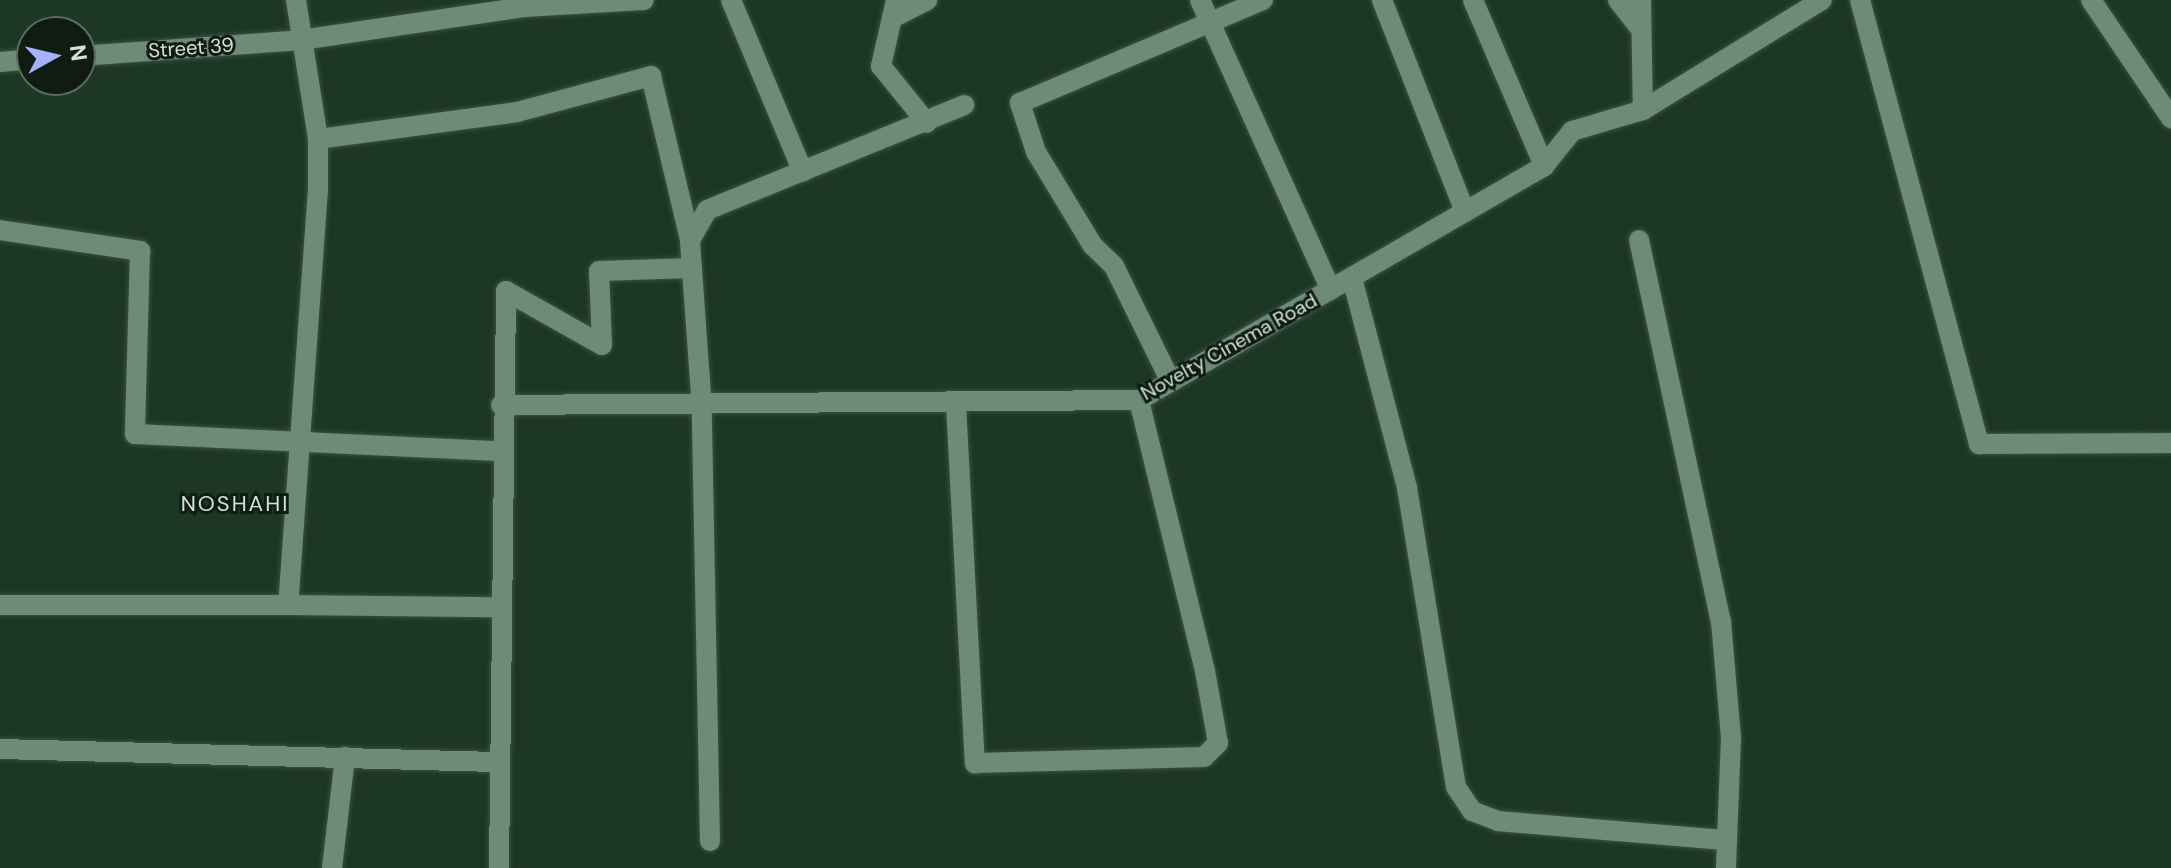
<!DOCTYPE html>
<style>
body{margin:0}
#map{position:relative;width:2171px;height:868px;overflow:hidden;background:#1d3725;font-family:"DM Sans",sans-serif}
div>[style]{position:absolute}
.roads{filter:drop-shadow(0 0 2px #3a5142) drop-shadow(0 0 2px #3a5142)}
.minor>*{height:20px;margin:-10px;padding:0 10px;transform-origin:10px;border-radius:10px;background:#6e8b76}
span{translate:-50% -50%;white-space:nowrap;text-align:center;line-height:1.15;-webkit-text-stroke:6px #101c13;paint-order:stroke}
.street-label{font-size:20px;color:#d2e2d6}
.neighbourhood-label{font-size:22px;color:#c9e8d1;letter-spacing:2px}
.north{position:absolute;left:16px;top:16px;width:80px;height:80px;box-sizing:border-box;background:#101c13;border:2px solid #5e6b61;border-radius:50%;rotate:82deg;font-size:22px;font-weight:700;line-height:32px;text-align:center;color:#d2e2d6}
.north::after{content:'';display:block;margin:auto;width:28px;height:36px;background:#a5b1fc;clip-path:polygon(50% 0,100% 100%,50% 72%,0 100%)}
</style>
<div id="map">
<div class="roads">
<div class="minor">
<div style="left:296px;top:0;width:141px;rotate:81deg"></div>
<div style="left:318px;top:139px;width:50px;rotate:90deg"></div>
<div style="left:318px;top:189px;width:417px;rotate:94.1deg"></div>
<div style="left:288px;top:605px;width:208px;rotate:0.6deg"></div>
<div style="left:731px;top:0;width:186px;rotate:67.3deg"></div>
<div style="left:896px;top:0;width:68px;rotate:102.8deg"></div>
<div style="left:881px;top:66px;width:73px;rotate:51.1deg"></div>
<div style="left:1200px;top:0;width:318px;rotate:65.7deg"></div>
<div style="left:1382px;top:0;width:228px;rotate:68.6deg"></div>
<div style="left:1473px;top:0;width:181px;rotate:66.8deg"></div>
<div style="left:1618px;top:0;width:33px;rotate:52deg"></div>
<div style="left:1641px;top:0;width:110px;rotate:89deg"></div>
<div style="left:1860px;top:0;width:460px;rotate:75deg"></div>
<div style="left:1979px;top:444px;width:192px;rotate:-0.3deg"></div>
<div style="left:2091px;top:0;width:143px;rotate:55.9deg"></div>
<div style="left:898px;top:15px;width:33px;rotate:-27deg"></div>
<div style="left:80px;top:56px;width:222px;rotate:-4.1deg"></div>
<div style="left:301px;top:40px;width:225px;rotate:-8.4deg"></div>
<div style="left:524px;top:7px;width:120px;rotate:-3.3deg"></div>
<div style="left:0;top:62px;width:32px;rotate:-5deg"></div>
<div style="left:318px;top:139px;width:201px;rotate:-7.7deg"></div>
<div style="left:517px;top:112px;width:139px;rotate:-15deg"></div>
<div style="left:651px;top:76px;width:169px;rotate:76.6deg"></div>
<div style="left:0;top:230px;width:142px;rotate:8.5deg"></div>
<div style="left:140px;top:251px;width:183px;rotate:91.6deg"></div>
<div style="left:135px;top:434px;width:364px;rotate:2.7deg"></div>
<div style="left:1639px;top:240px;width:390px;rotate:77.9deg"></div>
<div style="left:1721px;top:621px;width:116px;rotate:85.1deg"></div>
<div style="left:1731px;top:737px;width:131px;rotate:92.2deg"></div>
<div style="left:1352px;top:278px;width:217px;rotate:75.3deg"></div>
<div style="left:1407px;top:488px;width:303px;rotate:80.7deg"></div>
<div style="left:1456px;top:787px;width:29px;rotate:56deg"></div>
<div style="left:1472px;top:811px;width:28px;rotate:21deg"></div>
<div style="left:1498px;top:821px;width:229px;rotate:4.8deg"></div>
<div style="left:1171px;top:382px;width:129px;rotate:-116.2deg"></div>
<div style="left:1114px;top:266px;width:29px;rotate:-136deg"></div>
<div style="left:1093px;top:246px;width:110px;rotate:-121.2deg"></div>
<div style="left:1036px;top:152px;width:52px;rotate:-108.1deg"></div>
<div style="left:1020px;top:103px;width:264px;rotate:-23deg"></div>
<div style="left:956px;top:404px;width:360px;rotate:87deg"></div>
<div style="left:975px;top:763px;width:229px;rotate:-1.5deg"></div>
<div style="left:1204px;top:757px;width:20px;rotate:-45deg"></div>
<div style="left:1218px;top:743px;width:73px;rotate:-100.2deg"></div>
<div style="left:1205px;top:671px;width:279px;rotate:-103.7deg"></div>
<div style="left:501px;top:405px;width:638px;rotate:-0.45deg"></div>
<div style="left:1139px;top:400px;width:468px;rotate:-30deg"></div>
<div style="left:1544px;top:166px;width:45px;rotate:-51.3deg"></div>
<div style="left:1572px;top:131px;width:74px;rotate:-16.5deg"></div>
<div style="left:1643px;top:110px;width:210px;rotate:-31.6deg"></div>
<div style="left:0;top:605px;width:288px"></div>
<div style="left:0;top:749px;width:496px;rotate:1.5deg"></div>
<div style="left:710px;top:841px;width:432px;rotate:-91.1deg"></div>
<div style="left:702px;top:409px;width:169px;rotate:-94.1deg"></div>
<div style="left:690px;top:240px;width:34px;rotate:-60deg"></div>
<div style="left:707px;top:210px;width:278px;rotate:-22.2deg"></div>
<div style="left:332px;top:868px;width:112px;rotate:-83.3deg"></div>
<div style="left:499px;top:868px;width:577px;rotate:-89.3deg"></div>
<div style="left:506px;top:291px;width:110px;rotate:29.4deg"></div>
<div style="left:602px;top:345px;width:74px;rotate:-92.3deg"></div>
<div style="left:599px;top:271px;width:93px;rotate:-1.8deg"></div>
</div>
</div>
<div class="street-label">
<span style="left:191px;top:48px;rotate:-4deg">Street 39</span>
<span style="left:1229px;top:347px;rotate:-29deg">Novelty Cinema Road</span>
</div>
<div class="neighbourhood-label">
<span style="left:235px;top:504px">NOSHAHI</span>
</div>
<div class="north">N</div>
</div>
